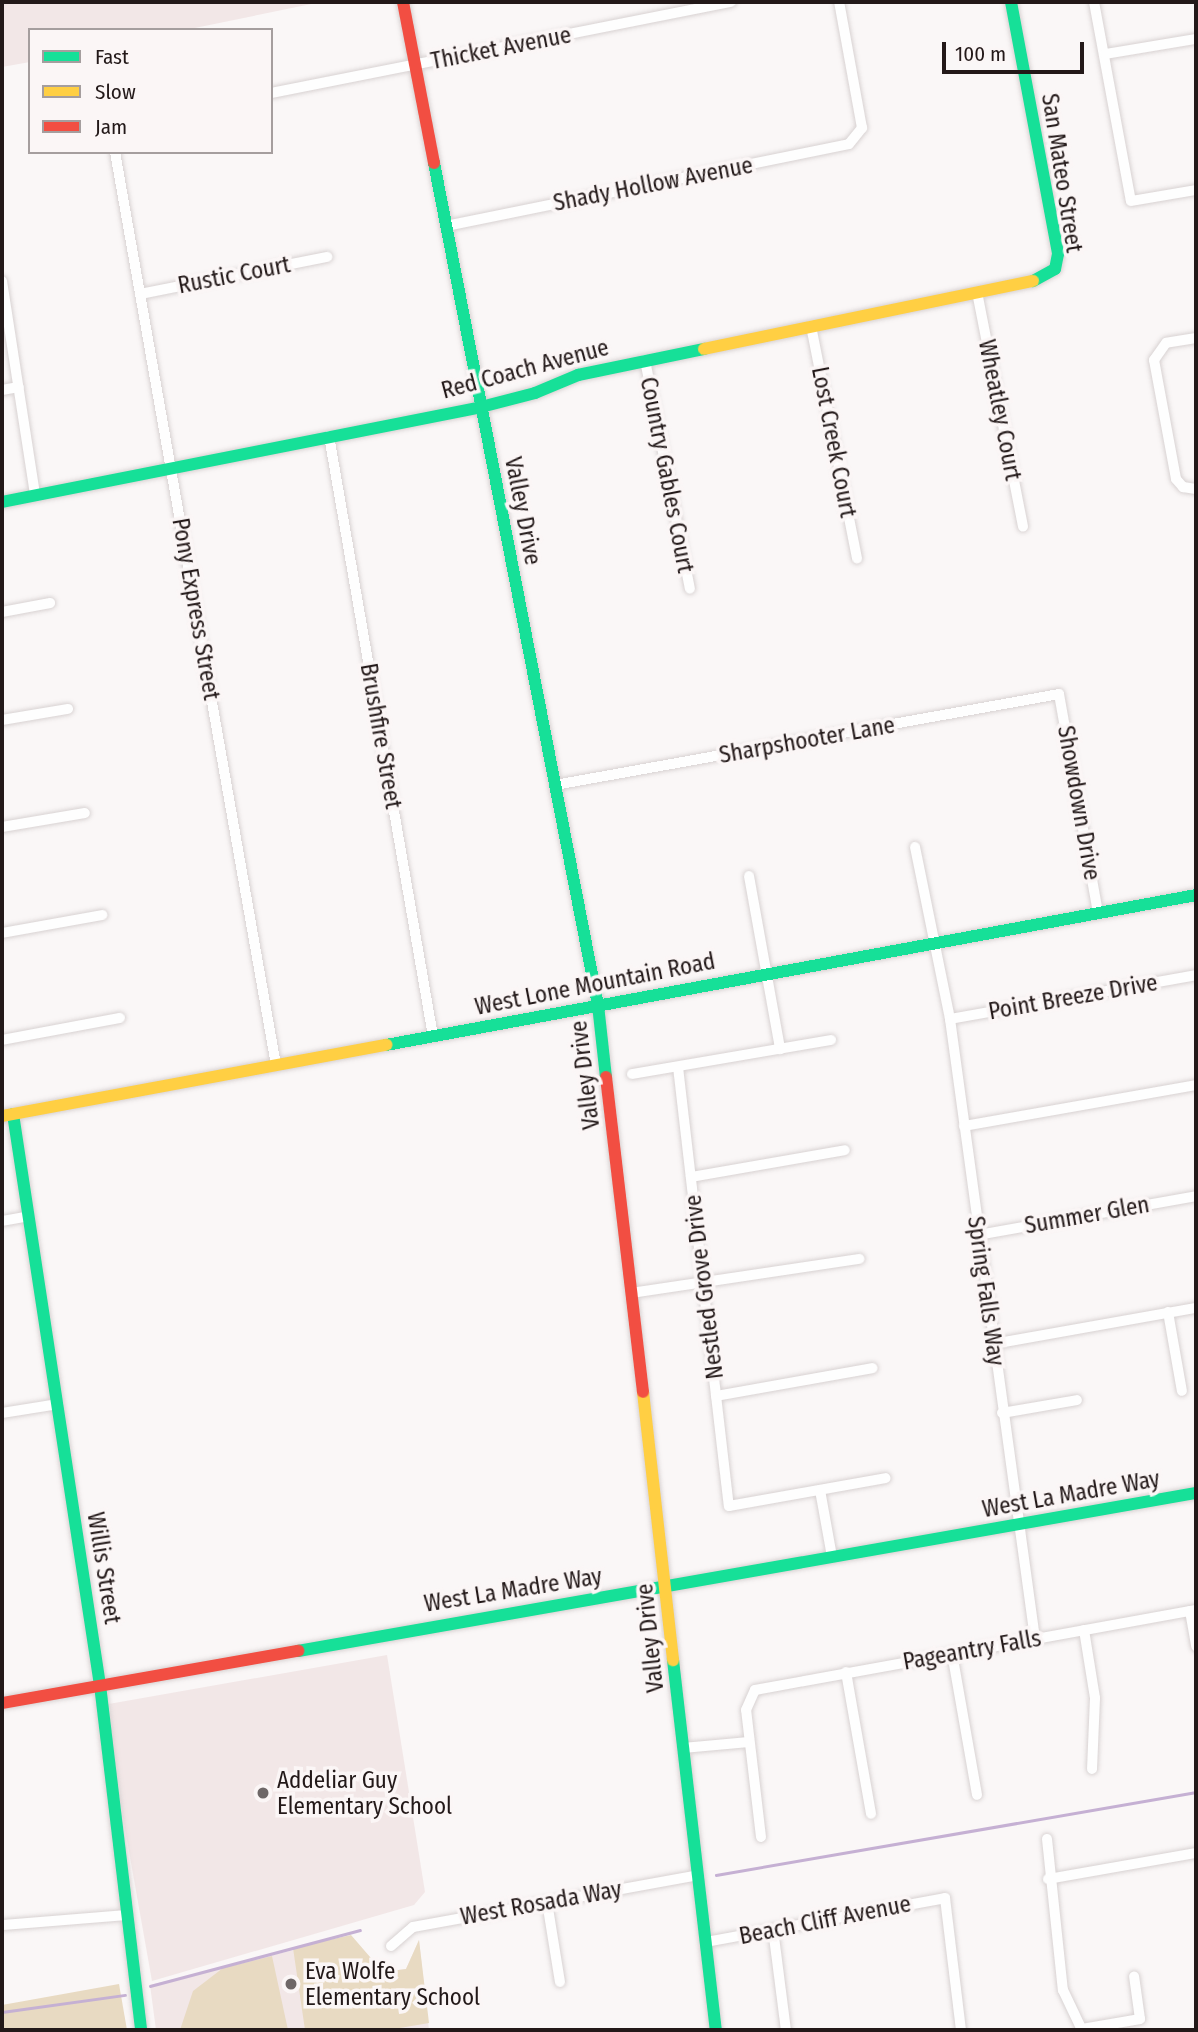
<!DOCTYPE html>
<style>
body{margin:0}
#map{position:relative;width:1198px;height:2032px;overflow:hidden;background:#faf7f7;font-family:"Fira Sans Condensed",sans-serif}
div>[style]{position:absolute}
.built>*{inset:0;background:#f2e7e7}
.green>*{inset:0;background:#e8dac2}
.stream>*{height:2.5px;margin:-1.25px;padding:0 1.25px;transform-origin:1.25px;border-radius:1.25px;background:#c5b0d3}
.roads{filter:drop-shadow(0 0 2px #d8d2d2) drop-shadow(0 0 2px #d8d2d2)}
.street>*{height:10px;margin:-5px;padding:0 5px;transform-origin:5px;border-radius:5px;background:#fefefe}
.fast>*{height:12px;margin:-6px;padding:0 6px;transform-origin:6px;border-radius:6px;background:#16e098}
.slow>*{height:12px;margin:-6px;padding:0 6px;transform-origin:6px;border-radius:6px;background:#ffcf43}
.jam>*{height:12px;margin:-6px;padding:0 6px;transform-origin:6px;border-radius:6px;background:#f24e42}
.dots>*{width:19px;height:19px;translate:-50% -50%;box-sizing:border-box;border:4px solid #fbf6f6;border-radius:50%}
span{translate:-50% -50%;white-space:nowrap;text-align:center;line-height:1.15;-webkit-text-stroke:7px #fbf6f6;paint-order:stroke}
.street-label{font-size:23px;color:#231919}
.poi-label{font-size:23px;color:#231919}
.left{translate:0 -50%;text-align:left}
.frame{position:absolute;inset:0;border:4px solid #231919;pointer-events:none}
.legend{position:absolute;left:28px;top:28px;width:245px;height:126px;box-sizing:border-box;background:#fbf6f6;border:2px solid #a59e9e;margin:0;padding:9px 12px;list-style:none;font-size:21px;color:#231919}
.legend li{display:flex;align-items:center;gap:14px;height:35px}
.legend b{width:35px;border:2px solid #a59e9e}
.scale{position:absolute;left:942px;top:42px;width:142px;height:32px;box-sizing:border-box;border:4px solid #231919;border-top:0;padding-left:9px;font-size:21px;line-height:24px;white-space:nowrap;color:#231919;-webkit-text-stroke:5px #fbf6f6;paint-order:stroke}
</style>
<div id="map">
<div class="built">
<div style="clip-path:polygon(2px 2px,321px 2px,185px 30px,30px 30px,30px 62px,2px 67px)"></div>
<div style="clip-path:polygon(387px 1655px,425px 1892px,414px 1905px,152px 1981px,103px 1705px)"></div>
<div style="clip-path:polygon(351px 1936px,383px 1972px,406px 1969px,419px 1940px,429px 2030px,156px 2030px,150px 1985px)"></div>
</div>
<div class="green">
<div style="clip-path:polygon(351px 1935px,383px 1972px,406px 1969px,419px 1940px,429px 2023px,388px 2030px,305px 2030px,293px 1948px)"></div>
<div style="clip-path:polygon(272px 1956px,288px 2030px,180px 2030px,193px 1991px,223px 1968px)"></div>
<div style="clip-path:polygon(119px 1984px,127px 2030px,2px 2030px,2px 2005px)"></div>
</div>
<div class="stream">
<div style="left:716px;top:1875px;width:487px;rotate:-9.8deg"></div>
<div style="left:150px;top:1986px;width:217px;rotate:-14.9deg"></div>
<div style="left:2px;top:2012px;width:124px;rotate:-7.9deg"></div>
</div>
<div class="roads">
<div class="street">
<div style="left:1094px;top:2px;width:202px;rotate:79.5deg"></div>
<div style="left:1131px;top:201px;width:66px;rotate:-9.6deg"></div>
<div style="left:1105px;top:54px;width:92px;rotate:-9.4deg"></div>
<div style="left:271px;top:93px;width:469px;rotate:-11.2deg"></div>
<div style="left:115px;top:152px;width:927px;rotate:80deg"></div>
<div style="left:446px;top:226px;width:411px;rotate:-11.5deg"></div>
<div style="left:849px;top:144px;width:21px;rotate:-51deg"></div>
<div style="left:862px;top:128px;width:128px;rotate:-100.3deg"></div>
<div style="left:2px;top:281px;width:217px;rotate:81.2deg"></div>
<div style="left:977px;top:292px;width:239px;rotate:78.9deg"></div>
<div style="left:140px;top:294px;width:191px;rotate:-11.2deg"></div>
<div style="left:811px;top:326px;width:237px;rotate:78.8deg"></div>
<div style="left:1196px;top:338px;width:30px;rotate:171deg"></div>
<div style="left:1166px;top:343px;width:21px;rotate:125deg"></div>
<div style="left:1154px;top:360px;width:121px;rotate:79.5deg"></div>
<div style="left:1176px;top:479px;width:11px;rotate:49deg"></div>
<div style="left:1183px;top:487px;width:13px;rotate:9deg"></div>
<div style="left:645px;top:360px;width:233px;rotate:78.9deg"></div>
<div style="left:2px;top:390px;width:17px;rotate:-10deg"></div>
<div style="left:329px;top:436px;width:609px;rotate:80.17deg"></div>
<div style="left:2px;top:612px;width:49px;rotate:-10.6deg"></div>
<div style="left:2px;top:720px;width:67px;rotate:-9.5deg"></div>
<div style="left:555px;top:785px;width:512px;rotate:-10.23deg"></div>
<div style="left:1059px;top:694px;width:221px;rotate:79.9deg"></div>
<div style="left:2px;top:827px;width:84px;rotate:-9.6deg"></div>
<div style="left:915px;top:847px;width:176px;rotate:78.5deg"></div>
<div style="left:950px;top:1019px;width:626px;rotate:82.19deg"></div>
<div style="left:749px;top:876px;width:176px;rotate:79.8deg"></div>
<div style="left:2px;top:933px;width:102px;rotate:-10.2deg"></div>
<div style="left:950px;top:1019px;width:250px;rotate:-10.1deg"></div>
<div style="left:2px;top:1040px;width:120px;rotate:-10.6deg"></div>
<div style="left:678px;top:1067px;width:442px;rotate:83.4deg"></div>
<div style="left:729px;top:1506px;width:159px;rotate:-10.1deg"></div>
<div style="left:632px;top:1074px;width:202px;rotate:-9.7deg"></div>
<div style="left:964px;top:1126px;width:236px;rotate:-10deg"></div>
<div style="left:691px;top:1177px;width:156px;rotate:-9.9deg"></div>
<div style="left:2px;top:1221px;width:27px;rotate:-10deg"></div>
<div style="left:978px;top:1235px;width:221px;rotate:-10.1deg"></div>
<div style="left:631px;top:1293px;width:231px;rotate:-8.5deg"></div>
<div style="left:1168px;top:1312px;width:80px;rotate:80deg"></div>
<div style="left:993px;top:1344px;width:206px;rotate:-10.1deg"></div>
<div style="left:716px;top:1396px;width:159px;rotate:-10.1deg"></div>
<div style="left:2px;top:1413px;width:57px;rotate:-9.1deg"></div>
<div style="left:1002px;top:1413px;width:76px;rotate:-9.8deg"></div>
<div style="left:820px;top:1490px;width:68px;rotate:79.8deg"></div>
<div style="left:1190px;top:1611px;width:36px;rotate:80deg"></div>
<div style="left:1084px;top:1630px;width:69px;rotate:80.8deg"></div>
<div style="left:1095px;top:1698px;width:71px;rotate:92.4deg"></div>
<div style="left:952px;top:1653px;width:144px;rotate:80deg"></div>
<div style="left:846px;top:1672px;width:144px;rotate:80deg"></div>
<div style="left:683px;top:1748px;width:66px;rotate:-5.2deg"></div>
<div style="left:761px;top:1837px;width:128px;rotate:-96.7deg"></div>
<div style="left:746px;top:1710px;width:22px;rotate:-66deg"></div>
<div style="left:755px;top:1690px;width:448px;rotate:-10.3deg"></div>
<div style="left:1047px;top:1839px;width:152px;rotate:84deg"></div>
<div style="left:1063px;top:1990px;width:44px;rotate:64.6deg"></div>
<div style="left:1048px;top:1879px;width:150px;rotate:-10deg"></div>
<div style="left:547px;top:1902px;width:81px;rotate:80.8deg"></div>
<div style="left:2px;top:1925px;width:123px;rotate:-4.6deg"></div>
<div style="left:773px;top:1929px;width:102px;rotate:82.7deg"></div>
<div style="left:706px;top:1942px;width:243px;rotate:-10.4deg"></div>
<div style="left:945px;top:1898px;width:133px;rotate:83.1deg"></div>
<div style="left:391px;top:1946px;width:29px;rotate:-41deg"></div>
<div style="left:413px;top:1927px;width:290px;rotate:-10.3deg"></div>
<div style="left:1082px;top:2029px;width:59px;rotate:-9.8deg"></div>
<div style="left:1140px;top:2019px;width:43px;rotate:-97.9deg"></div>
</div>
<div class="fast">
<div style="left:1011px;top:2px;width:256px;rotate:79.4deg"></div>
<div style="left:1058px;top:254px;width:15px;rotate:101deg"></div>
<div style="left:1055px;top:269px;width:25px;rotate:151deg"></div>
<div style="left:434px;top:163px;width:858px;rotate:78.98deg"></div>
<div style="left:598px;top:1005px;width:72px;rotate:83.7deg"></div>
<div style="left:2px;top:502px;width:488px;rotate:-11.2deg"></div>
<div style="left:481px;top:407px;width:56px;rotate:-14.5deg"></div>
<div style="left:535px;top:393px;width:47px;rotate:-22.7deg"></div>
<div style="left:578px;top:375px;width:129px;rotate:-11.7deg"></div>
<div style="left:386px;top:1045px;width:824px;rotate:-10.49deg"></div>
<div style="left:13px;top:1114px;width:578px;rotate:81.34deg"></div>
<div style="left:100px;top:1685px;width:347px;rotate:83.2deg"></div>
<div style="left:298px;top:1651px;width:912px;rotate:-9.98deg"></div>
<div style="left:673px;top:1660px;width:372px;rotate:83.4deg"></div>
</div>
<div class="slow">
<div style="left:704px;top:349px;width:336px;rotate:-11.7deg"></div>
<div style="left:2px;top:1116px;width:391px;rotate:-10.5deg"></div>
<div style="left:643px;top:1392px;width:270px;rotate:83.6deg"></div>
</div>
<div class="jam">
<div style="left:403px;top:2px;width:164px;rotate:79.1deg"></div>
<div style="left:606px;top:1077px;width:317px;rotate:83.3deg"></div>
<div style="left:2px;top:1703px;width:301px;rotate:-10deg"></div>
</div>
</div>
<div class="dots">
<div style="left:263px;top:1793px;background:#6e6767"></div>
<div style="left:291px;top:1984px;background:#6e6767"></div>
</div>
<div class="street-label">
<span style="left:501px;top:48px;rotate:-11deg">Thicket Avenue</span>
<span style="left:1062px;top:173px;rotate:81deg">San Mateo Street</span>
<span style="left:653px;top:184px;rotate:-11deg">Shady Hollow Avenue</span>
<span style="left:234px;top:275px;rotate:-11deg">Rustic Court</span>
<span style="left:525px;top:369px;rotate:-15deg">Red Coach Avenue</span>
<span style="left:1000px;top:410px;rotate:79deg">Wheatley Court</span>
<span style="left:834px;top:442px;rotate:79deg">Lost Creek Court</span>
<span style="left:667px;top:475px;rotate:79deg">Country Gables Court</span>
<span style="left:523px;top:511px;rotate:79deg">Valley Drive</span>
<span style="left:196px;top:609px;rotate:80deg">Pony Express Street</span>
<span style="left:381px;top:736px;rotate:80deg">Brushfire Street</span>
<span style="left:807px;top:740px;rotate:-10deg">Sharpshooter Lane</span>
<span style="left:1079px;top:803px;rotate:80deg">Showdown Drive</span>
<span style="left:595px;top:984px;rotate:-11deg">West Lone Mountain Road</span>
<span style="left:1073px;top:997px;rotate:-10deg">Point Breeze Drive</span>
<span style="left:585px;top:1075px;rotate:-97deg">Valley Drive</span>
<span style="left:1087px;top:1215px;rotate:-10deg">Summer Glen</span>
<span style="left:704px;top:1287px;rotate:-97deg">Nestled Grove Drive</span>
<span style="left:986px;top:1291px;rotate:82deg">Spring Falls Way</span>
<span style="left:1071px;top:1494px;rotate:-10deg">West La Madre Way</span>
<span style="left:104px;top:1568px;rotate:81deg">Willis Street</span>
<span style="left:513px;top:1590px;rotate:-9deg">West La Madre Way</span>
<span style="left:650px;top:1638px;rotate:-96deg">Valley Drive</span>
<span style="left:972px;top:1650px;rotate:-10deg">Pageantry Falls</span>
<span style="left:541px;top:1903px;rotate:-10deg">West Rosada Way</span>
<span style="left:825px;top:1920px;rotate:-11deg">Beach Cliff Avenue</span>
</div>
<div class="poi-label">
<span class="left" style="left:277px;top:1793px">Addeliar Guy<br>Elementary School</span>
<span class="left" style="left:305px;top:1984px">Eva Wolfe<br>Elementary School</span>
</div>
<div class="frame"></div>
<ul class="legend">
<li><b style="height:9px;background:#16e098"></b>Fast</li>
<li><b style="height:9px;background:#ffcf43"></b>Slow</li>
<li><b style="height:9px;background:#f24e42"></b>Jam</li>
</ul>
<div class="scale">100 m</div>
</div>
